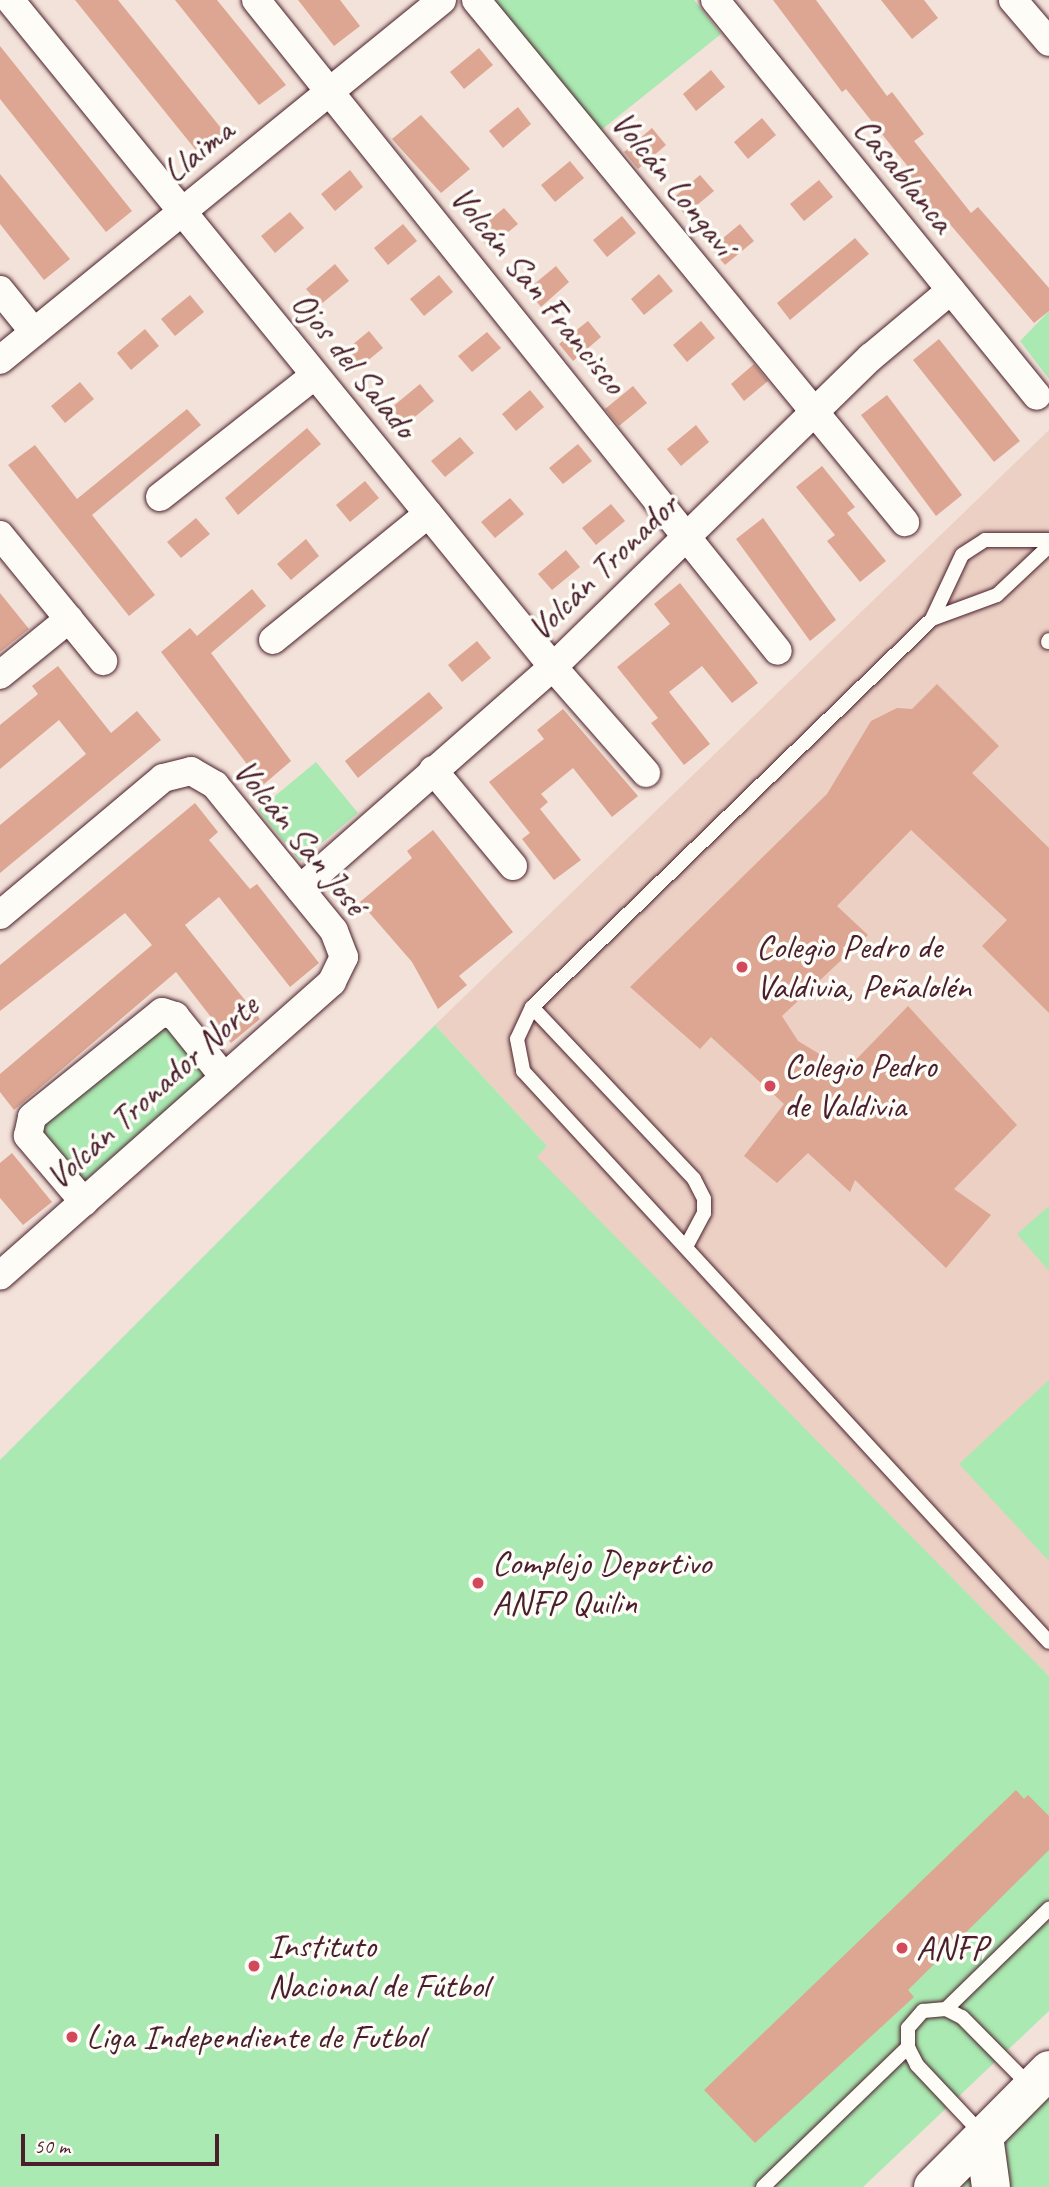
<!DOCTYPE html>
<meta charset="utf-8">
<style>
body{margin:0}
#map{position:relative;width:1049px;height:2187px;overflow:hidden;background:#f3e2d9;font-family:Caveat,sans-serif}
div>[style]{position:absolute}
.built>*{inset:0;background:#ecd0c4}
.green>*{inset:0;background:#aae9b1}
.building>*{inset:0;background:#dca692}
.roads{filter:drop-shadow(0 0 2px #4a1f2b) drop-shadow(0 0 2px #4a1f2b)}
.service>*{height:14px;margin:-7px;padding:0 7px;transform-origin:7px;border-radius:7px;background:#fdfcf7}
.minor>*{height:28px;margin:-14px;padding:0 14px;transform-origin:14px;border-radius:14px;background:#fdfcf7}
.secondary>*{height:38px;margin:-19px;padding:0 19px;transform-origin:19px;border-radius:19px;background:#fdfcf7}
.dots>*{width:19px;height:19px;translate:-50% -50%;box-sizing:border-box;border:4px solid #fdfcf7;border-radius:50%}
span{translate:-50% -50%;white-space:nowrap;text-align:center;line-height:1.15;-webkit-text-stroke:7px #fdfcf7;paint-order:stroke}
.street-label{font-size:35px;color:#4a1f2b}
.poi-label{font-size:35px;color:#4a1f2b}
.left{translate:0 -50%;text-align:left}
.scale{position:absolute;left:21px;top:2134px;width:198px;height:32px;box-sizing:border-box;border:4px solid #4a1f2b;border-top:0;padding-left:9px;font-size:21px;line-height:24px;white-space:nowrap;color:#4a1f2b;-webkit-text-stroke:5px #fdfcf7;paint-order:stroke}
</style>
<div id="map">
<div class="built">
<div style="clip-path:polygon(1049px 430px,1049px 1676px,536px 1157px,547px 1146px,435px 1025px)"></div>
</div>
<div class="green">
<div style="clip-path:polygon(484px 0,694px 0,721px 34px,595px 135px)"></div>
<div style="clip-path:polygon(1049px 311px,1049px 379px,1020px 341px)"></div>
<div style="clip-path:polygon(316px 762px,358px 813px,300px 861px,258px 810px)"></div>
<div style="clip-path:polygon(162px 1018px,209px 1072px,81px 1184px,36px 1124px)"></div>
<div style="clip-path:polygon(435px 1025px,547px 1146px,537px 1157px,1049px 1676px,1049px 2011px,863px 2187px,0 2187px,0 1460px)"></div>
<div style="clip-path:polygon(1049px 1206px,1049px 1271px,1017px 1234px)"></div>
<div style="clip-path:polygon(1049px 1380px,1049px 1561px,959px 1464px)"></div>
<div style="clip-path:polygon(1049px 2096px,1049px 2187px,962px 2187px,1001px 2142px)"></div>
</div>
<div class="building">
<div style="clip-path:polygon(75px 0,118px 0,225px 133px,199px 154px)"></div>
<div style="clip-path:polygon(175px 0,217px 0,286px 85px,259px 105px)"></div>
<div style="clip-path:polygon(298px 0,340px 0,360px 26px,334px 46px)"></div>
<div style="clip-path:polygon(773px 0,816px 0,887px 96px,892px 92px,924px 134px,914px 141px,971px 213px,978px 207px,1049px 288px,1049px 311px,1034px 323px,943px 216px,936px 221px,903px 180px,913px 173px,846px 89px,842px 92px)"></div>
<div style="clip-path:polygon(881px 0,924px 0,938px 18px,912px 39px)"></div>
<div style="clip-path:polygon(0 46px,132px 211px,106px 232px,0 99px)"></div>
<div style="clip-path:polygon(479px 48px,493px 65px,464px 89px,450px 72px)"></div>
<div style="clip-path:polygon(711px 70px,725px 87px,696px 111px,683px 94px)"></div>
<div style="clip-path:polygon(518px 107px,531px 124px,503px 148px,489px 131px)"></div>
<div style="clip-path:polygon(421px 115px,470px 169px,441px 193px,392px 139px)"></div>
<div style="clip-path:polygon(762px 118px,776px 135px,748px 159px,734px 142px)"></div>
<div style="clip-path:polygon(652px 128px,666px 145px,638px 169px,624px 152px)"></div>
<div style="clip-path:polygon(570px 161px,584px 178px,555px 202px,541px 185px)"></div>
<div style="clip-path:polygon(350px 170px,363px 187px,335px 211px,321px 194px)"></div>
<div style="clip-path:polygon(0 174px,70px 259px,44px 280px,0 224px)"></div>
<div style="clip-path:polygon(700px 175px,714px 191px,685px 215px,672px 199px)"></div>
<div style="clip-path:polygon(819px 180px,833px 197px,804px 221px,790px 204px)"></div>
<div style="clip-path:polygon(504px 208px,518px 224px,489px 248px,475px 232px)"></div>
<div style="clip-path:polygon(290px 212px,304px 228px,275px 253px,261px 236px)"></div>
<div style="clip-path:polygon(622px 216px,636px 233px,607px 257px,593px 240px)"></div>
<div style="clip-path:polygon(403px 224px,417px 241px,388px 265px,374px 248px)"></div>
<div style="clip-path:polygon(740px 224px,754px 241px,725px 265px,711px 248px)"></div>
<div style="clip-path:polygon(855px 238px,869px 254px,790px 320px,777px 303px)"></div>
<div style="clip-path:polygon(335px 264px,349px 281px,320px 305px,306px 289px)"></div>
<div style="clip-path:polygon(556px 266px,569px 282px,541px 307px,527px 290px)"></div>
<div style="clip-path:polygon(659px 274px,673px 291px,644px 315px,631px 299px)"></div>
<div style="clip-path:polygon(439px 275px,453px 292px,424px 316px,410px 299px)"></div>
<div style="clip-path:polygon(190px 295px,204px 312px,175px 336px,161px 319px)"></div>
<div style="clip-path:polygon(588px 321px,601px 337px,573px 361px,559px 344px)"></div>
<div style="clip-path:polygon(701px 321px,715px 338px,687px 362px,673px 345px)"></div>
<div style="clip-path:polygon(145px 329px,159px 346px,131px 370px,117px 353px)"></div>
<div style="clip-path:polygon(369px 331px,383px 348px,354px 372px,340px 355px)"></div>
<div style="clip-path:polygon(487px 332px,501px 348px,472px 372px,458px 356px)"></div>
<div style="clip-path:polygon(939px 339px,1020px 441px,994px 462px,913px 360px)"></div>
<div style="clip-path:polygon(754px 364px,768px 381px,744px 401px,731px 384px)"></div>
<div style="clip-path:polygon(80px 382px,94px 399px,65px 423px,51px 406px)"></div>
<div style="clip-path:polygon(420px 384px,434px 401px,405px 425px,391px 408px)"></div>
<div style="clip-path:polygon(633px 386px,647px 403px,619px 426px,605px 409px)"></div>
<div style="clip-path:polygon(530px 390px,544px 407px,516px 431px,502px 414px)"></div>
<div style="clip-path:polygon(887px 395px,962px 495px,936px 516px,861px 415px)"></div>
<div style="clip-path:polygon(187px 409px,201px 425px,92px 515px,155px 595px,129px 616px,8px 465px,35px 445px,77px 499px)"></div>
<div style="clip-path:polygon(696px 425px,709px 442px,681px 466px,667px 449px)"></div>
<div style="clip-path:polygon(307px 428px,321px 444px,238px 515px,225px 498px)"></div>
<div style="clip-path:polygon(460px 437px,474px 453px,445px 477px,431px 461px)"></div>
<div style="clip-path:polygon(578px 444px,592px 461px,563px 484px,549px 468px)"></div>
<div style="clip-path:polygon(822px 466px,855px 507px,847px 513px,886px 561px,860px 582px,827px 541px,835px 535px,796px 487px)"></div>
<div style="clip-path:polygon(365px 481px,379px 498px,350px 522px,336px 505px)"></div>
<div style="clip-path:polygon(510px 498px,524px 514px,495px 538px,481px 522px)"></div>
<div style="clip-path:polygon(611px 504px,625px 521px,596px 545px,582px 528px)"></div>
<div style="clip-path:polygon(196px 518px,210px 534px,181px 558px,167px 542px)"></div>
<div style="clip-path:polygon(763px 518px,836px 620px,810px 641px,736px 539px)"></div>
<div style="clip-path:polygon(306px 539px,319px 556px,291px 580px,277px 564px)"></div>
<div style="clip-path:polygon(566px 550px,580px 567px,552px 590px,538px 574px)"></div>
<div style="clip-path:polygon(680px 583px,758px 683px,732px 703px,702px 666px,669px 692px,710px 744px,684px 765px,651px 723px,658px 718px,617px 667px,670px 624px,654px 604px)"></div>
<div style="clip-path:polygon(252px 589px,266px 606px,211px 653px,291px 761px,263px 785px,161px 652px,190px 628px,197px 636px)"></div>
<div style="clip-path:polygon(0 593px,29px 629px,0 652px)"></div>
<div style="clip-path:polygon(477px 641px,491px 658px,462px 682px,448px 665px)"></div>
<div style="clip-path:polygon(58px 666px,111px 733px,137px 711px,161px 740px,0 873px,0 825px,86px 754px,59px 720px,0 769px,0 725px,38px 694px,32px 686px)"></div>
<div style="clip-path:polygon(937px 684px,999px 746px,972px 773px,1049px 848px,1049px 1013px,982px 946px,1007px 920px,911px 830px,837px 906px,868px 935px,782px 1016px,798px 1041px,846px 1070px,908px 1006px,1017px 1125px,954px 1189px,991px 1215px,946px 1268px,855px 1180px,850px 1192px,808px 1153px,777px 1183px,744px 1156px,784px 1104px,711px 1037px,700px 1049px,630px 987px,827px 794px,871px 721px,897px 708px,912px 709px)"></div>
<div style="clip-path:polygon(429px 692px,443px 708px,358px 778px,345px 761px)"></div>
<div style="clip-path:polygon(563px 709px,638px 796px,612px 817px,573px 768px,541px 794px,548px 802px,540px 809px,581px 860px,554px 880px,522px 839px,530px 833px,489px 782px,544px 739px,537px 730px)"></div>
<div style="clip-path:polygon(195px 803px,218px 832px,209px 840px,250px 889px,257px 884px,319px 963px,290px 987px,219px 897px,185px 925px,260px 1019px,231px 1043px,176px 972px,14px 1110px,0 1092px,0 1074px,152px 945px,125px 913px,0 1011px,0 965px)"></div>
<div style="clip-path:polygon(433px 830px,513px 932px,459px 976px,467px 985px,438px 1009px,412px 962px,360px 902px,412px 858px,407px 851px)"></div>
<div style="clip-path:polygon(12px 1153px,52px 1202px,23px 1225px,0 1198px,0 1163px)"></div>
<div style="clip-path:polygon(1016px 1790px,1024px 1799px,1028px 1795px,1049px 1816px,1049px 1850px,908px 1990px,914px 1997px,755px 2143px,704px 2090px)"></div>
</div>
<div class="roads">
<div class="service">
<div style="left:1049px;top:540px;width:64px;rotate:180deg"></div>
<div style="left:985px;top:540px;width:27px;rotate:147deg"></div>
<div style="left:962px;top:555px;width:71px;rotate:115.1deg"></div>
<div style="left:932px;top:619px;width:557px;rotate:135.87deg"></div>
<div style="left:532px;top:1007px;width:35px;rotate:115deg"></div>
<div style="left:517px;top:1039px;width:33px;rotate:79deg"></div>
<div style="left:523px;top:1071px;width:776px;rotate:47.35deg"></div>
<div style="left:932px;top:619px;width:69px;rotate:-20.3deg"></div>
<div style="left:997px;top:595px;width:71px;rotate:-43.3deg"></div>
<div style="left:1048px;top:642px;width:2px;rotate:-63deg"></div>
<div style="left:532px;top:1007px;width:236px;rotate:46.7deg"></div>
<div style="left:694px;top:1179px;width:22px;rotate:63deg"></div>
<div style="left:704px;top:1199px;width:14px;rotate:90deg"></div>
<div style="left:704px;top:1213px;width:38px;rotate:118deg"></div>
<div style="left:946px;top:2009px;width:18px;rotate:27deg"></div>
<div style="left:962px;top:2017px;width:98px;rotate:45.4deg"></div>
<div style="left:982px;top:2134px;width:95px;rotate:-133.3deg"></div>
<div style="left:917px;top:2065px;width:20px;rotate:-117deg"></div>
<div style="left:908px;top:2047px;width:19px;rotate:-90deg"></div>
<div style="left:908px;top:2028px;width:23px;rotate:-49deg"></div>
<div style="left:923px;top:2011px;width:23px;rotate:-5deg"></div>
<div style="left:946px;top:2009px;width:144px;rotate:-44.2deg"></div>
<div style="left:763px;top:2187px;width:202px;rotate:-44deg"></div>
</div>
<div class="minor">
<div style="left:10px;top:0;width:860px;rotate:50.85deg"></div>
<div style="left:553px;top:667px;width:141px;rotate:48.7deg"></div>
<div style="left:256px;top:0;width:834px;rotate:51.28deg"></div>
<div style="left:476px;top:0;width:676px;rotate:50.59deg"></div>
<div style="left:715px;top:0;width:510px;rotate:50.88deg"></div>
<div style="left:1013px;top:0;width:55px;rotate:49.4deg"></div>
<div style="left:0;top:290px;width:54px;rotate:51deg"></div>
<div style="left:0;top:360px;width:570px;rotate:-39.16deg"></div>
<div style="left:160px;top:497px;width:197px;rotate:-38.2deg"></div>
<div style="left:0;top:535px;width:163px;rotate:50.7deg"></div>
<div style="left:273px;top:640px;width:200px;rotate:-39.1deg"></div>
<div style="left:0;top:675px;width:89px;rotate:-39.1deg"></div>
<div style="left:433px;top:770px;width:125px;rotate:50.2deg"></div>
<div style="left:300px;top:889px;width:337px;rotate:-41.3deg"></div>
<div style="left:553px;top:667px;width:444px;rotate:-44.3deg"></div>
<div style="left:871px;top:357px;width:104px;rotate:-39.9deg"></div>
<div style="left:0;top:915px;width:213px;rotate:-40deg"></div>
<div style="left:163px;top:778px;width:29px;rotate:-14deg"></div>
<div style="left:191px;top:771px;width:28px;rotate:30deg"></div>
<div style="left:215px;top:785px;width:188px;rotate:50.8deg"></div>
<div style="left:334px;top:931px;width:28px;rotate:69deg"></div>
<div style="left:344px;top:957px;width:28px;rotate:116deg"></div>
<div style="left:332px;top:982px;width:443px;rotate:138.5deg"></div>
<div style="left:84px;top:1202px;width:87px;rotate:-130.3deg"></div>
<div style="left:28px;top:1136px;width:19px;rotate:-78deg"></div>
<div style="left:32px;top:1117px;width:167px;rotate:-38.9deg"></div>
<div style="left:162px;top:1012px;width:14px;rotate:17deg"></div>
<div style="left:175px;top:1016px;width:78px;rotate:51.2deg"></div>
</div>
<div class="secondary">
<div style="left:984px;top:2136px;width:51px;rotate:82.2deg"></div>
<div style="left:933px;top:2187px;width:165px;rotate:-45.2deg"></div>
</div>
</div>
<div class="dots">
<div style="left:742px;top:967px;background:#d1495b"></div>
<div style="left:770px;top:1086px;background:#d1495b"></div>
<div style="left:478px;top:1583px;background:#d1495b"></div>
<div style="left:902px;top:1948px;background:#d1495b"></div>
<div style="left:254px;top:1966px;background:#d1495b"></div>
<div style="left:72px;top:2037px;background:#d1495b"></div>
</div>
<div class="street-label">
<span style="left:198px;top:151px;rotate:-39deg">Llaima</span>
<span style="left:904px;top:175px;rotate:51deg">Casablanca</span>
<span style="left:673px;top:183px;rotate:51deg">Volcán Longaví</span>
<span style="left:538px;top:290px;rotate:51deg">Volcán San Francisco</span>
<span style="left:354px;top:365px;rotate:51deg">Ojos del Salado</span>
<span style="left:603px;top:567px;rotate:-44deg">Volcán Tronador</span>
<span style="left:300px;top:837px;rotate:51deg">Volcán San José</span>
<span style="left:152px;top:1092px;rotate:-42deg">Volcán Tronador Norte</span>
</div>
<div class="poi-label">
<span class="left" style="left:756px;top:967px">Colegio Pedro de<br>Valdivia, Peñalolén</span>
<span class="left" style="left:784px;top:1086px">Colegio Pedro<br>de Valdivia</span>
<span class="left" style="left:492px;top:1583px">Complejo Deportivo<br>ANFP Quilin</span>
<span class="left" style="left:268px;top:1966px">Instituto<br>Nacional de Fútbol</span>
<span class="left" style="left:916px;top:1948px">ANFP</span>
<span class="left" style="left:86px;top:2037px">Liga Independiente de Futbol</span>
</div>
<div class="scale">50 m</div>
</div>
